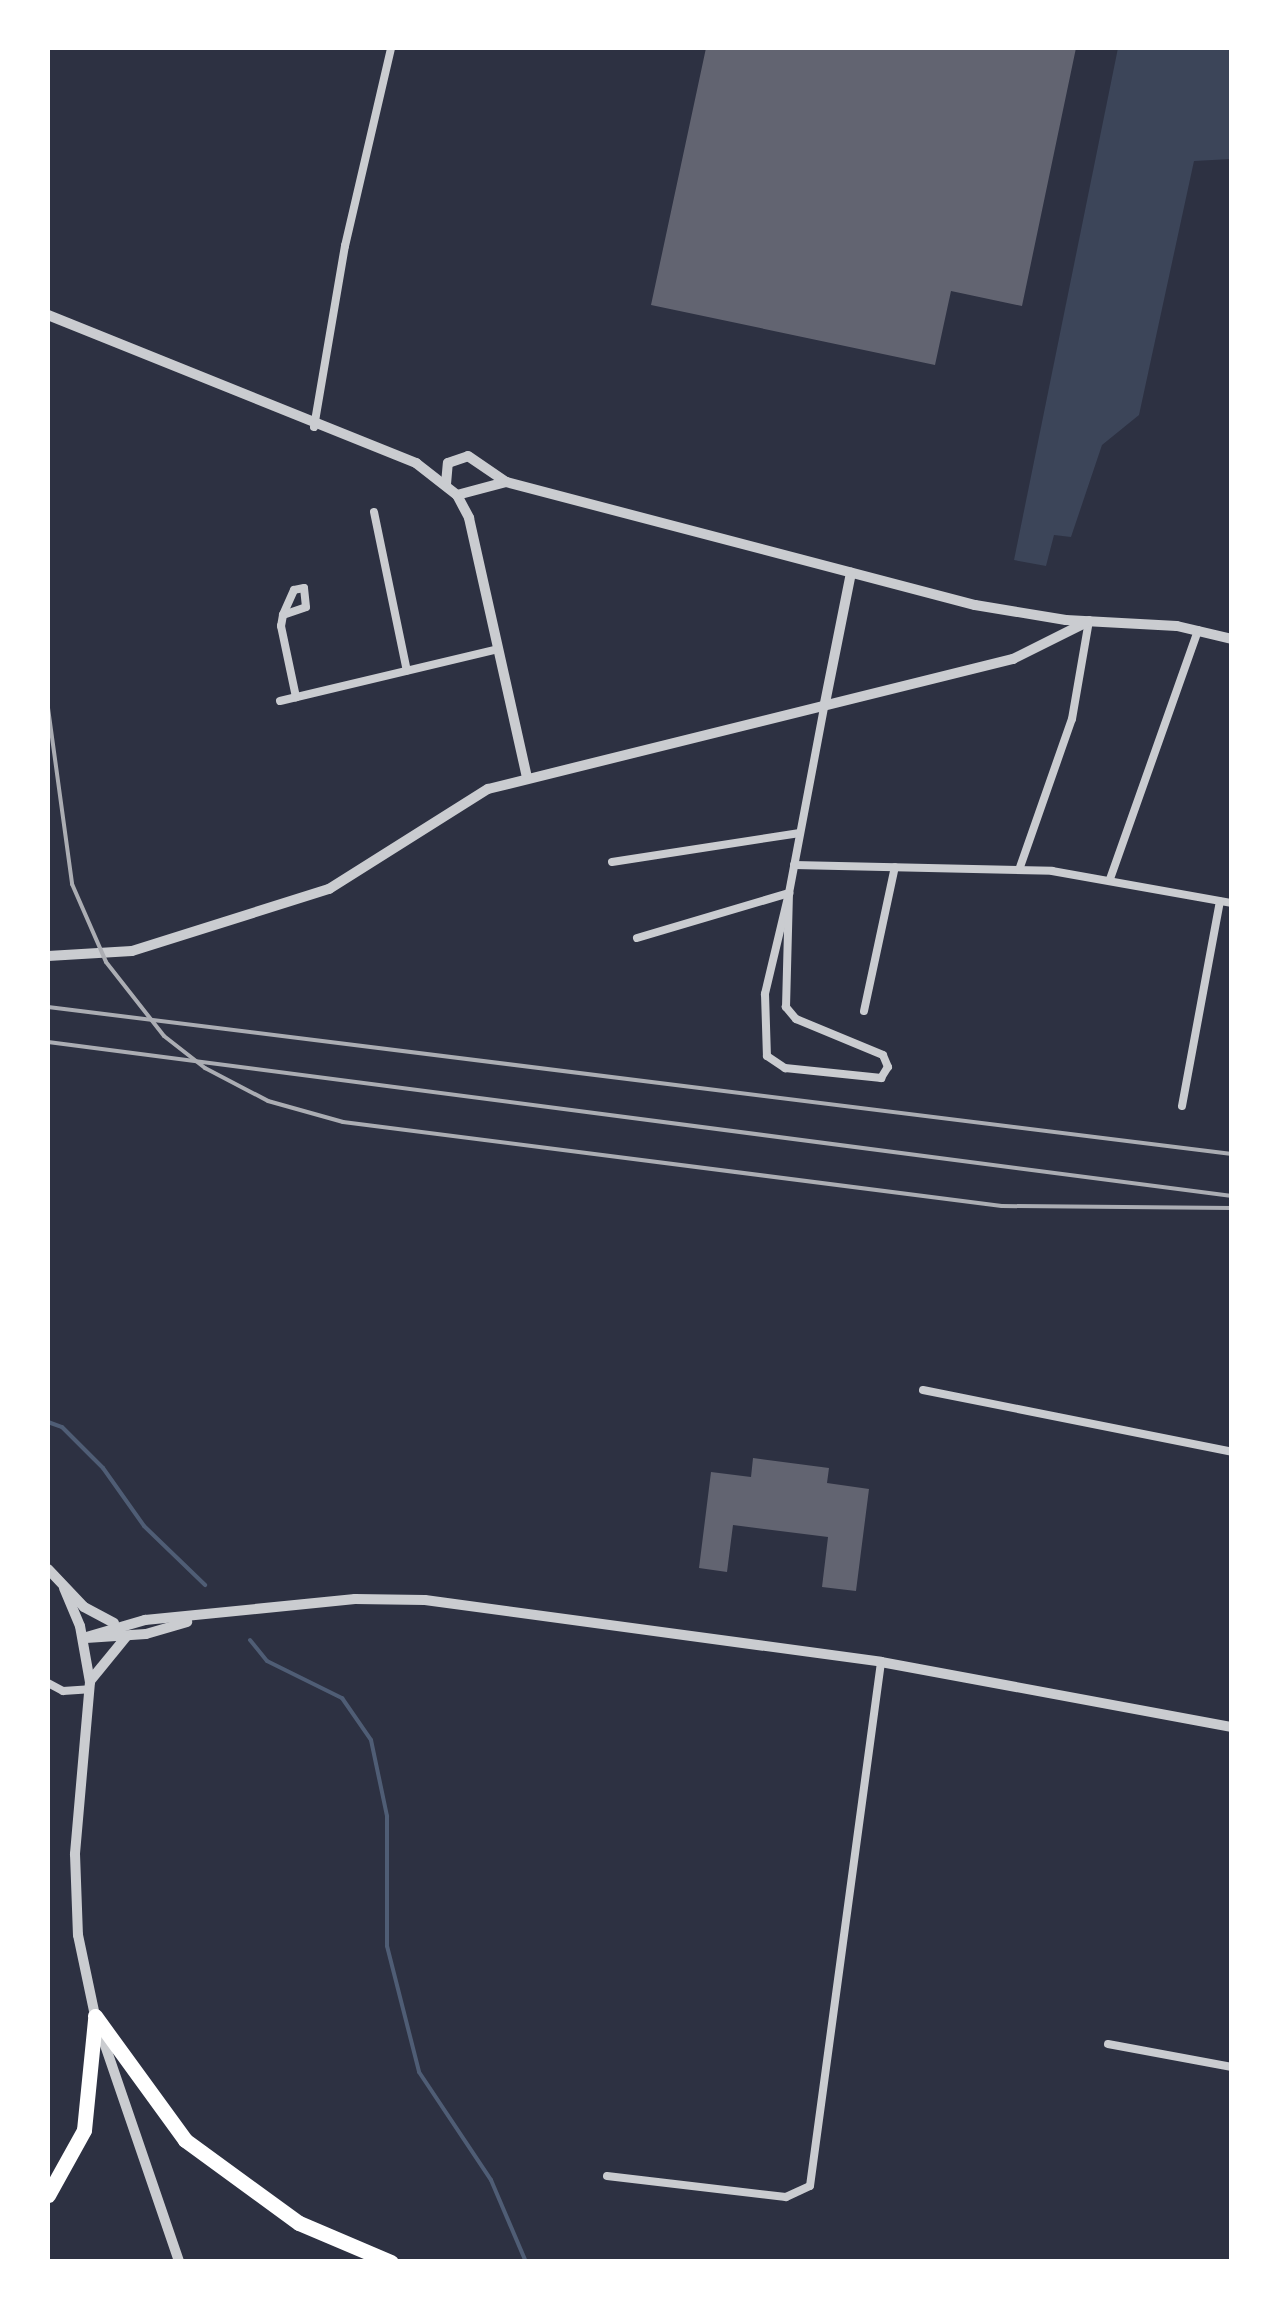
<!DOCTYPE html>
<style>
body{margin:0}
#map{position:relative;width:1279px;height:2309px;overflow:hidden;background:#2d3142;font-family:"Fira Sans",sans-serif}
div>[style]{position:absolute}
.green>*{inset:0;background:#3c4559}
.stream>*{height:4px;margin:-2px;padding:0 2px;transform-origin:2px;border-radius:2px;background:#4f5d75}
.building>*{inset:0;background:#626471}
.minor>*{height:8px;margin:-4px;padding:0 4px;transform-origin:4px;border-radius:4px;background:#caccd0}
.tertiary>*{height:10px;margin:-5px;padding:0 5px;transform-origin:5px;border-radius:5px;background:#caccd0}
.motorway>*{height:15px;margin:-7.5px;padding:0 7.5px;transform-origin:7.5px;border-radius:7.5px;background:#fff}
.rail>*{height:4px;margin:-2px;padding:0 2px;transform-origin:2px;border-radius:2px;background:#abadb3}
span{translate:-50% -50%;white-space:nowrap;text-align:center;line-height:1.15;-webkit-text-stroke:8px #fff;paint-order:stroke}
.frame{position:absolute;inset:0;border:50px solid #fff;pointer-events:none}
</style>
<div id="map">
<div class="green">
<div style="clip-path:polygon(1118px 48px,1231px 48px,1231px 159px,1194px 161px,1139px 415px,1102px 445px,1071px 537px,1054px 535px,1046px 566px,1014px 560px)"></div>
</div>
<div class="stream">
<div style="left:48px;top:1422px;width:15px;rotate:20deg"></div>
<div style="left:62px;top:1427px;width:58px;rotate:45deg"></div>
<div style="left:103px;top:1468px;width:71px;rotate:54.7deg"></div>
<div style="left:144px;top:1526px;width:85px;rotate:44deg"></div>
<div style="left:250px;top:1640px;width:27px;rotate:51deg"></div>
<div style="left:267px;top:1661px;width:84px;rotate:26.3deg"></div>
<div style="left:342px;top:1698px;width:51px;rotate:55.4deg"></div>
<div style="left:371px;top:1740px;width:78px;rotate:78.1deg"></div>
<div style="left:387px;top:1816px;width:130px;rotate:90deg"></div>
<div style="left:387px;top:1946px;width:130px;rotate:75.7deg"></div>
<div style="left:419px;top:2072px;width:130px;rotate:56.3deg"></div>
<div style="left:491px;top:2180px;width:89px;rotate:66.9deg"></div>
</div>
<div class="building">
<div style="clip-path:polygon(706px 48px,1076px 48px,1022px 306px,951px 291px,935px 365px,651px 305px)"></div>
<div style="clip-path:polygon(753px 1458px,829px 1468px,827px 1483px,869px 1489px,856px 1591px,822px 1587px,828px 1537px,733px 1525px,727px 1572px,699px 1568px,711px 1472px,751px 1477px)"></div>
</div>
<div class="minor">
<div style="left:314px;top:427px;width:184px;rotate:-80.3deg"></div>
<div style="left:345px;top:246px;width:203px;rotate:-76.9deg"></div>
<div style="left:374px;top:512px;width:162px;rotate:78.3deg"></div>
<div style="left:283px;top:615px;width:24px;rotate:-19deg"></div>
<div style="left:306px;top:607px;width:19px;rotate:-96deg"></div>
<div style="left:304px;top:588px;width:10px;rotate:169deg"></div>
<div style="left:294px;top:590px;width:27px;rotate:114deg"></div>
<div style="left:283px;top:615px;width:11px;rotate:100deg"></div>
<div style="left:281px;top:626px;width:73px;rotate:78.1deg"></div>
<div style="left:280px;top:701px;width:224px;rotate:-13.4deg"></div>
<div style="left:612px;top:862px;width:190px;rotate:-8.8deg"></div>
<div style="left:794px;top:865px;width:258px;rotate:1.3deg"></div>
<div style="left:1052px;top:871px;width:183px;rotate:10.1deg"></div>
<div style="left:1019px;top:870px;width:160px;rotate:-70.7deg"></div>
<div style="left:1072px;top:719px;width:99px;rotate:-80.2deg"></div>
<div style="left:1110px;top:879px;width:264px;rotate:-70.5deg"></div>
<div style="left:789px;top:893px;width:104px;rotate:103.4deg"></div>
<div style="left:765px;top:994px;width:62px;rotate:88.2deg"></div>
<div style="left:767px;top:1056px;width:22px;rotate:34deg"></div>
<div style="left:785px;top:1068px;width:97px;rotate:5.9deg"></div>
<div style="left:881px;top:1078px;width:13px;rotate:-58deg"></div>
<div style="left:888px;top:1067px;width:13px;rotate:-113deg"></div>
<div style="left:883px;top:1055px;width:94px;rotate:-157.5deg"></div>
<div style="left:796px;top:1019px;width:16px;rotate:-130deg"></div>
<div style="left:786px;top:1007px;width:114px;rotate:-88.5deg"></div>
<div style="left:789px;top:893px;width:193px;rotate:-79.3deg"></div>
<div style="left:637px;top:938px;width:159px;rotate:-16.5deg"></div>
<div style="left:864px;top:1011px;width:147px;rotate:-77.9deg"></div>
<div style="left:1182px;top:1106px;width:208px;rotate:-79.5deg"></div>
<div style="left:923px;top:1390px;width:315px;rotate:11.3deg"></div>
<div style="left:48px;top:1683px;width:17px;rotate:28deg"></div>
<div style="left:63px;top:1691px;width:26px;rotate:-4deg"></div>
<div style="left:1108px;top:2044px;width:126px;rotate:10.5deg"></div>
<div style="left:607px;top:2176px;width:180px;rotate:6.7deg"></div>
<div style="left:786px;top:2197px;width:26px;rotate:-25deg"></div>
<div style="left:810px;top:2186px;width:529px;rotate:-82.28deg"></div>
</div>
<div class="tertiary">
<div style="left:48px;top:315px;width:397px;rotate:21.9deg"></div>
<div style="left:416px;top:463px;width:52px;rotate:38deg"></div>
<div style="left:457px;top:495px;width:51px;rotate:-14.9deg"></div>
<div style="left:446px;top:484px;width:21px;rotate:-85deg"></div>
<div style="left:448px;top:463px;width:21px;rotate:-19deg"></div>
<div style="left:468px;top:456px;width:46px;rotate:34.4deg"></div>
<div style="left:506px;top:482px;width:485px;rotate:14.7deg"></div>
<div style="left:975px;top:605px;width:92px;rotate:9.4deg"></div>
<div style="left:1066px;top:620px;width:111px;rotate:3.1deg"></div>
<div style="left:1177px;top:626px;width:57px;rotate:13.3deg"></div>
<div style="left:457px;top:495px;width:26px;rotate:62deg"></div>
<div style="left:469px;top:518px;width:266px;rotate:77.4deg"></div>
<div style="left:825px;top:703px;width:133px;rotate:-78.7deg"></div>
<div style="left:48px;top:956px;width:84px;rotate:-3.4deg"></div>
<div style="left:132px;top:951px;width:207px;rotate:-17.5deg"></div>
<div style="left:329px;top:889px;width:188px;rotate:-32.2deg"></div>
<div style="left:488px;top:789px;width:541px;rotate:-13.91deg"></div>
<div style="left:1013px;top:659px;width:85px;rotate:-26.6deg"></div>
<div style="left:48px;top:1569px;width:52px;rotate:46.5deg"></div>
<div style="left:84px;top:1607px;width:34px;rotate:28deg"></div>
<div style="left:64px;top:1588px;width:41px;rotate:67.2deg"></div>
<div style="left:80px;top:1626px;width:57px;rotate:79.9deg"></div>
<div style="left:90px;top:1682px;width:173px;rotate:95deg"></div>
<div style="left:75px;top:1854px;width:81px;rotate:87.9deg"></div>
<div style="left:78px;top:1935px;width:83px;rotate:78.1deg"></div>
<div style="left:95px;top:2016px;width:260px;rotate:71.1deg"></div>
<div style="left:83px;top:1638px;width:65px;rotate:-16.2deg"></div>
<div style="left:145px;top:1620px;width:211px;rotate:-5.7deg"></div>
<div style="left:355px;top:1599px;width:70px;rotate:0.8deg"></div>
<div style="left:425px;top:1600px;width:460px;rotate:7.7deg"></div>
<div style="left:881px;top:1662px;width:357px;rotate:10.5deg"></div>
<div style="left:86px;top:1638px;width:60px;rotate:-3.8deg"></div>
<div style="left:146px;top:1634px;width:43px;rotate:-16.3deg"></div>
<div style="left:90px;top:1681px;width:57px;rotate:-50.7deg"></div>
</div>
<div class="motorway">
<div style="left:95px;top:2016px;width:153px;rotate:54deg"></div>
<div style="left:185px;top:2140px;width:141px;rotate:36.1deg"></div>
<div style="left:299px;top:2223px;width:100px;rotate:23deg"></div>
<div style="left:48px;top:2195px;width:74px;rotate:-61deg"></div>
<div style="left:84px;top:2130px;width:111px;rotate:-84.3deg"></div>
</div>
<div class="rail">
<div style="left:48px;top:708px;width:178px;rotate:82.2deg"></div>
<div style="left:72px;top:884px;width:85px;rotate:66.4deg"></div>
<div style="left:106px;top:962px;width:94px;rotate:51.9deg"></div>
<div style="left:164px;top:1036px;width:52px;rotate:38deg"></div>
<div style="left:205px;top:1068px;width:71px;rotate:27.6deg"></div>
<div style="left:268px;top:1101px;width:78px;rotate:15.6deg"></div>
<div style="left:343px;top:1122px;width:664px;rotate:7.26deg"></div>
<div style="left:1002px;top:1206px;width:230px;rotate:0.5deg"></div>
<div style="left:48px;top:1007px;width:1193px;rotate:7.08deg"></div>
<div style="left:48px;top:1042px;width:1194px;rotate:7.41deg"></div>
</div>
<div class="frame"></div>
</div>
